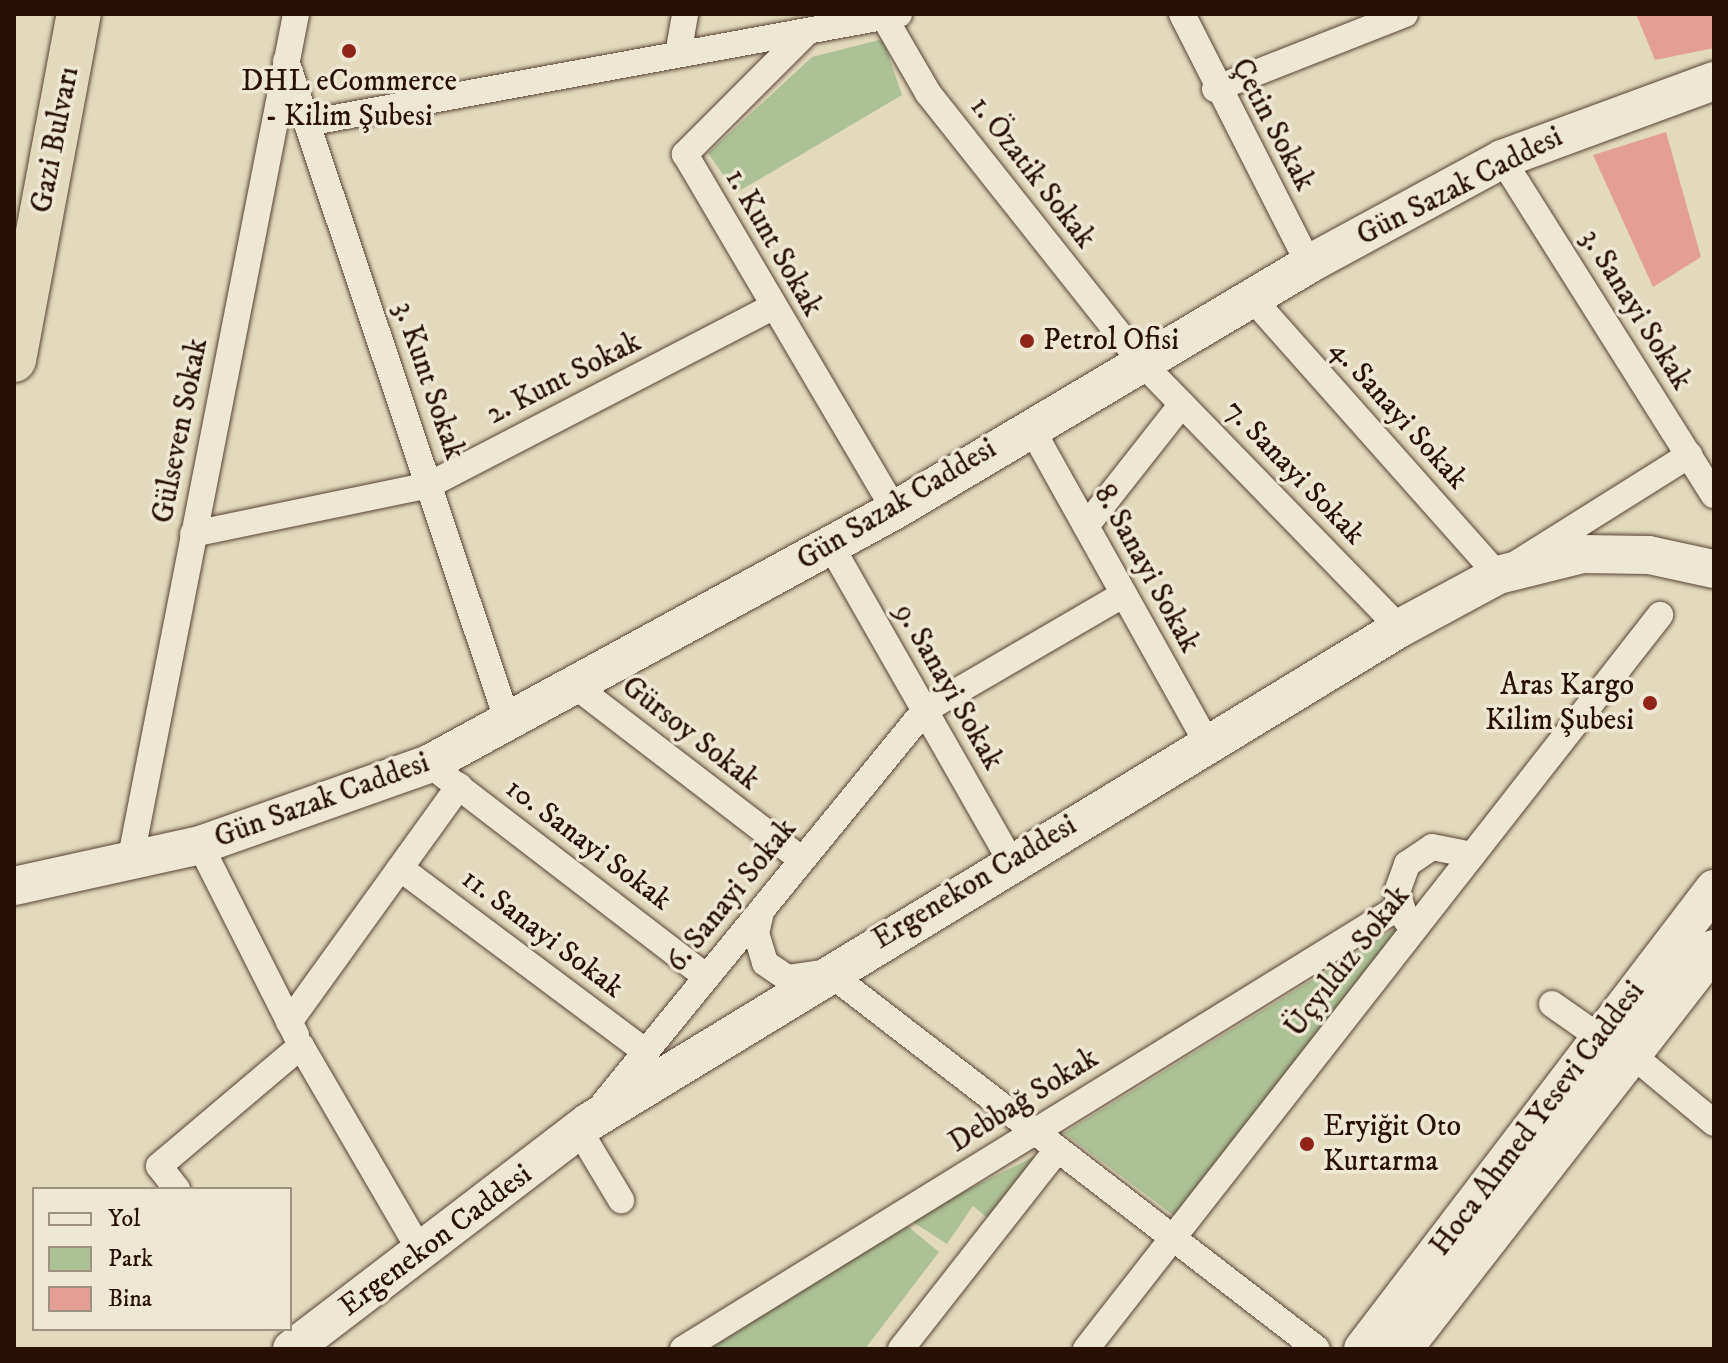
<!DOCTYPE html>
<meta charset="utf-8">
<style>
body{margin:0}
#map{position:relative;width:1728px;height:1363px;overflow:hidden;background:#e3dabd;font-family:"IM FELL DW Pica",serif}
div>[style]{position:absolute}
.green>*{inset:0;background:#adc196}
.building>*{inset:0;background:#e39f95}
.roads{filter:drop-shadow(0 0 2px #584233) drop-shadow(0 0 2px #584233)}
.street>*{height:26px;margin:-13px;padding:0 13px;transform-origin:13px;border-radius:13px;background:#ede7d4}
.secondary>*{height:38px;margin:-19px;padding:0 19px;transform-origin:19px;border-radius:19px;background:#ede7d4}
.highway>*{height:44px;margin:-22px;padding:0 22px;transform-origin:22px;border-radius:22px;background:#e3dabd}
.dots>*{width:22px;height:22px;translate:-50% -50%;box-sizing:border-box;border:4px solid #ede7d4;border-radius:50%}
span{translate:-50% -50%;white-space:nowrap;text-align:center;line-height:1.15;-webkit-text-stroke:7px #ede7d4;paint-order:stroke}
.poi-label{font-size:30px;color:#291005}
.left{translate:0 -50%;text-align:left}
.right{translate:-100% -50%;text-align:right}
.street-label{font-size:30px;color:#291005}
.frame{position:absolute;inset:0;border:16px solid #291005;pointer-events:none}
.legend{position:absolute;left:32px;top:1187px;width:260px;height:144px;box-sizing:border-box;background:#ede7d4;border:2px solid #9f9181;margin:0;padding:10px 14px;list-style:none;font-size:24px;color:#291005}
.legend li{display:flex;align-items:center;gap:16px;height:40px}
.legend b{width:40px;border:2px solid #9f9181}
</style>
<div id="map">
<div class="green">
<div style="clip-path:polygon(883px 39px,902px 95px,736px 193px,708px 153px,812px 57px)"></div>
<div style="clip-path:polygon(1398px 927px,1181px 1221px,1064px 1133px)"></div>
<div style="clip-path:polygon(1035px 1156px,990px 1220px,973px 1206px,947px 1244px,908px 1219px)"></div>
<div style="clip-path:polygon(905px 1224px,939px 1252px,865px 1349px,710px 1349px)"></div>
</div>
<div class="building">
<div style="clip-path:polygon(1636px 14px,1714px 14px,1714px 48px,1655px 60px)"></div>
<div style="clip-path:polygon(1666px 132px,1701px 257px,1653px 287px,1593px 155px)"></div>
</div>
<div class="roads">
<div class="street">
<div style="left:1182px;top:14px;width:280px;rotate:63.1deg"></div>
<div style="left:884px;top:17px;width:88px;rotate:59.9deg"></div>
<div style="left:928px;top:93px;width:343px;rotate:51.6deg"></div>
<div style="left:1141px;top:362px;width:371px;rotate:45.8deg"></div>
<div style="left:807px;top:32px;width:173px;rotate:135deg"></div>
<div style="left:685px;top:154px;width:413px;rotate:59.5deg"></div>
<div style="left:679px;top:49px;width:36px;rotate:-80deg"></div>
<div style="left:286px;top:61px;width:700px;rotate:71.44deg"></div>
<div style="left:1215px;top:89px;width:204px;rotate:-21.5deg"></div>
<div style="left:307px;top:123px;width:602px;rotate:-10.43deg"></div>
<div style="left:1502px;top:159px;width:397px;rotate:57.8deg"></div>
<div style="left:1251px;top:297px;width:372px;rotate:48.4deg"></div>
<div style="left:1498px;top:575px;width:226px;rotate:-32.1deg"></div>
<div style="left:1030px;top:426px;width:363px;rotate:60.8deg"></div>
<div style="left:1086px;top:526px;width:155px;rotate:-51.8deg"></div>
<div style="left:193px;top:534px;width:241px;rotate:-11.7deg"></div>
<div style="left:429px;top:485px;width:385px;rotate:-27.4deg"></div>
<div style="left:831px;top:546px;width:363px;rotate:60.3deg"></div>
<div style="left:578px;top:688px;width:282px;rotate:37.5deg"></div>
<div style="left:429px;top:764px;width:350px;rotate:37.5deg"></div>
<div style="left:200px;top:845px;width:213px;rotate:63.2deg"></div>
<div style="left:130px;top:862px;width:864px;rotate:-78.92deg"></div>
<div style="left:400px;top:868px;width:307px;rotate:36.8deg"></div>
<div style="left:761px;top:912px;width:22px;rotate:103deg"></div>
<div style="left:756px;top:933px;width:31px;rotate:73deg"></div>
<div style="left:765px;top:963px;width:27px;rotate:34deg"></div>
<div style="left:787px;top:978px;width:41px;rotate:-8.3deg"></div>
<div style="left:828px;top:972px;width:617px;rotate:37.63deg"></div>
<div style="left:1406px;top:920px;width:29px;rotate:-108deg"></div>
<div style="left:1397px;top:892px;width:30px;rotate:-70deg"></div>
<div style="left:1407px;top:864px;width:30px;rotate:-34deg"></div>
<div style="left:1432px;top:847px;width:41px;rotate:11.3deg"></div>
<div style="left:1552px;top:1004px;width:57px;rotate:35.1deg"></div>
<div style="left:289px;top:1022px;width:291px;rotate:-54.2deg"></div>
<div style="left:1630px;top:1053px;width:109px;rotate:39.8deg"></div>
<div style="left:604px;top:1103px;width:507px;rotate:-50.76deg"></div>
<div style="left:925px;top:710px;width:230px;rotate:-30.2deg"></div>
<div style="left:579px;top:1130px;width:82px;rotate:59deg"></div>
<div style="left:177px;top:1189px;width:29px;rotate:-128deg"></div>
<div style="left:159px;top:1166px;width:186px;rotate:-40.2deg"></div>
<div style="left:301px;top:1046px;width:241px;rotate:59.8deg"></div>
<div style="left:683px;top:1349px;width:841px;rotate:-31.69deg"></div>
<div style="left:901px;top:1349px;width:254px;rotate:-51.9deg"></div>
<div style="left:1086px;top:1349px;width:932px;rotate:-51.97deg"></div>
</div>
<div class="secondary">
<div style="left:14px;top:886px;width:190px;rotate:-12.4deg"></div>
<div style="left:200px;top:845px;width:243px;rotate:-19.5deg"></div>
<div style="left:429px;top:764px;width:531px;rotate:-28.59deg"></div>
<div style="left:895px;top:510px;width:482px;rotate:-30.7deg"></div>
<div style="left:1309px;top:264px;width:220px;rotate:-28.5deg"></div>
<div style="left:1502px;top:159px;width:226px;rotate:-20.2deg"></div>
<div style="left:292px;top:1349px;width:374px;rotate:-37.4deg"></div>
<div style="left:589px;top:1122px;width:950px;rotate:-31.35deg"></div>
<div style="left:1400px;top:628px;width:111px;rotate:-28.4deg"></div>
<div style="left:1498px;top:575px;width:87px;rotate:-14deg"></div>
<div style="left:1582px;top:554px;width:67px;rotate:0.9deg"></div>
<div style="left:1649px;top:555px;width:66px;rotate:12.2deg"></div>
<div style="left:1363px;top:1349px;width:579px;rotate:-52.65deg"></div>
<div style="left:1403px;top:1349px;width:507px;rotate:-52.13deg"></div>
</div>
<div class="highway">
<div style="left:14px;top:360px;width:352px;rotate:-79.4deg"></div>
</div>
</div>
<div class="dots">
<div style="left:349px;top:51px;background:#8f2418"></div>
<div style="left:1027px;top:341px;background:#8f2418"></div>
<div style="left:1650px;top:703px;background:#8f2418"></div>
<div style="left:1307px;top:1144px;background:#8f2418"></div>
</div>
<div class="poi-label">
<span style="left:349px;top:99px">DHL eCommerce<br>- Kilim Şubesi</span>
<span class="left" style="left:1043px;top:341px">Petrol Ofisi</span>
<span class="right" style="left:1634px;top:703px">Aras Kargo<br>Kilim Şubesi</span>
<span class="left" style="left:1323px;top:1144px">Eryiğit Oto<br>Kurtarma</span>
</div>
<div class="street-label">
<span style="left:1272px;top:125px;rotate:62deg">Çetin Sokak</span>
<span style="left:56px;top:140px;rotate:-79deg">Gazi Bulvarı</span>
<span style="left:1032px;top:173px;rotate:52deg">1. Özatik Sokak</span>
<span style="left:1460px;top:187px;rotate:-27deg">Gün Sazak Caddesi</span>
<span style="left:773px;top:243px;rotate:60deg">1. Kunt Sokak</span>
<span style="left:1635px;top:310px;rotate:58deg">3. Sanayi Sokak</span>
<span style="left:564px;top:379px;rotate:-27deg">2. Kunt Sokak</span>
<span style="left:428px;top:381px;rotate:71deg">3. Kunt Sokak</span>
<span style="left:1398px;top:415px;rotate:48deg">4. Sanayi Sokak</span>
<span style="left:181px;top:431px;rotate:-79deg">Gülseven Sokak</span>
<span style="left:1294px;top:473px;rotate:46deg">7. Sanayi Sokak</span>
<span style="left:897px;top:505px;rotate:-31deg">Gün Sazak Caddesi</span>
<span style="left:1146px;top:569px;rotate:61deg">8. Sanayi Sokak</span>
<span style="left:948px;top:687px;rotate:60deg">9. Sanayi Sokak</span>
<span style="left:690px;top:734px;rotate:38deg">Gürsoy Sokak</span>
<span style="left:322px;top:801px;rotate:-20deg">Gün Sazak Caddesi</span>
<span style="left:588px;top:845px;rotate:37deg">10. Sanayi Sokak</span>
<span style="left:975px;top:883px;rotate:-31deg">Ergenekon Caddesi</span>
<span style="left:732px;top:896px;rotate:-51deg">6. Sanayi Sokak</span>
<span style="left:542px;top:934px;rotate:37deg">11. Sanayi Sokak</span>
<span style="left:1348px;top:962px;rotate:-52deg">Üçyıldız Sokak</span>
<span style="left:1024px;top:1101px;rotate:-32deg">Debbağ Sokak</span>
<span style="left:1538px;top:1119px;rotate:-53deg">Hoca Ahmed Yesevi Caddesi</span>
<span style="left:436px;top:1241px;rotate:-37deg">Ergenekon Caddesi</span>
</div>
<div class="frame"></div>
<ul class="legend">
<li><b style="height:10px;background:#ede7d4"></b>Yol</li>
<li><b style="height:22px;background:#adc196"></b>Park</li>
<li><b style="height:22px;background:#e39f95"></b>Bina</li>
</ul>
</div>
